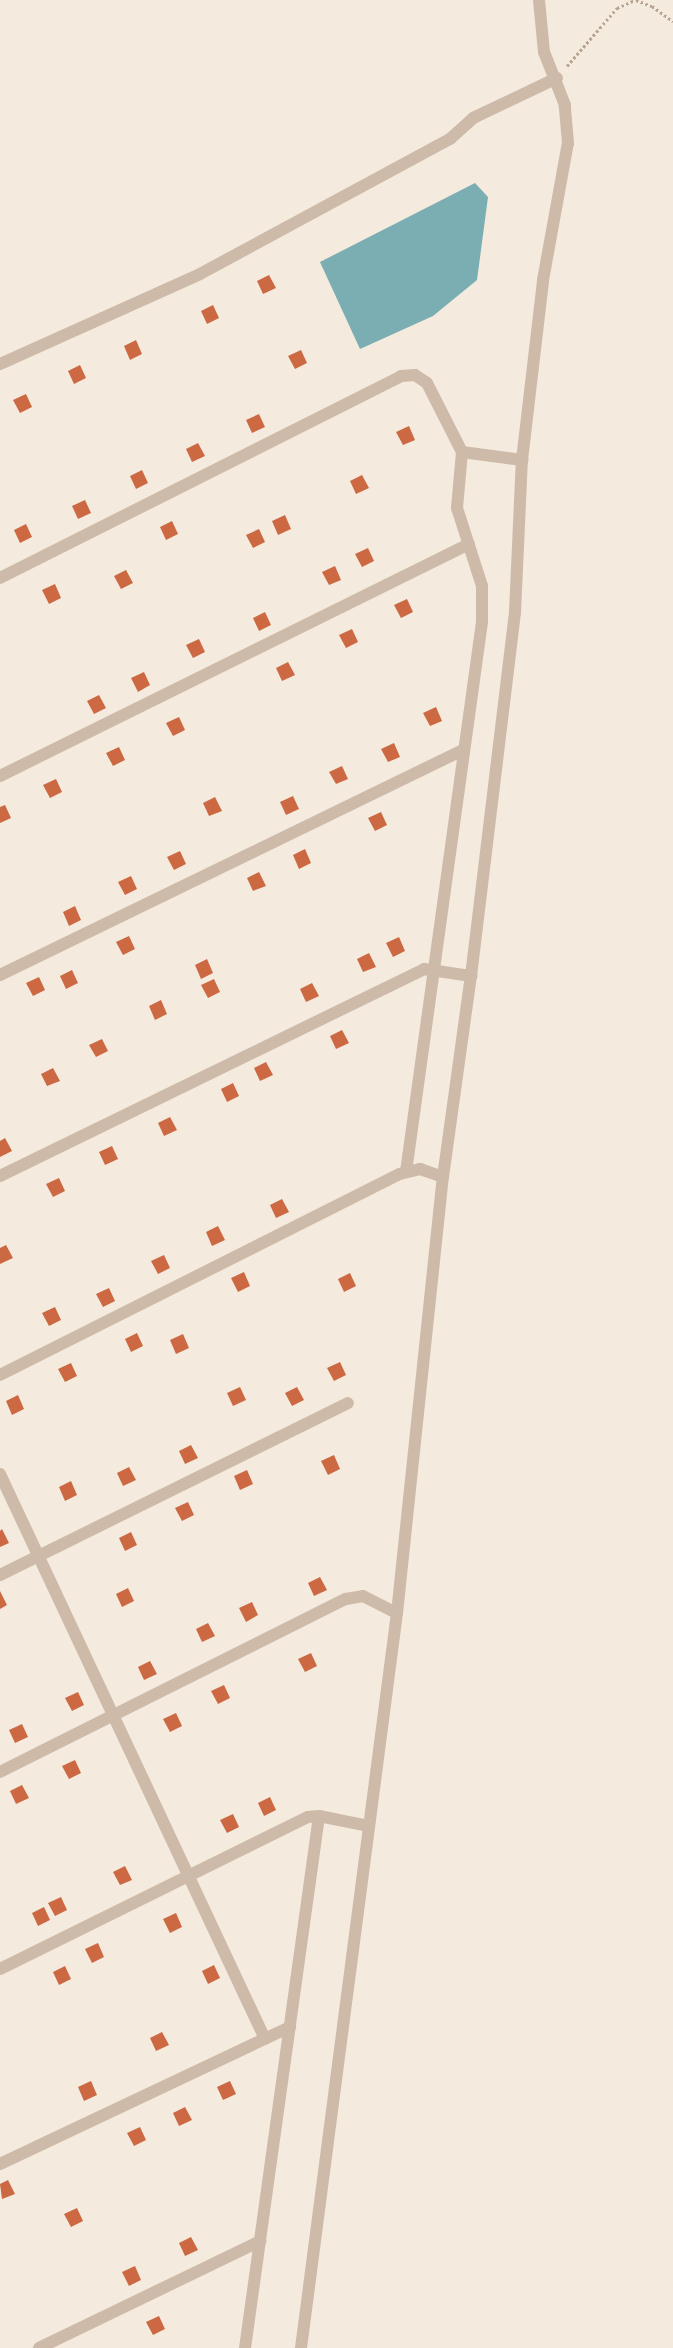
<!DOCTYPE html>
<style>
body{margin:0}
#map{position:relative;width:673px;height:2348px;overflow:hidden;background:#f4eadd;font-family:"DM Sans",sans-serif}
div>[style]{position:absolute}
.water>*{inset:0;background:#7aaeb2}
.building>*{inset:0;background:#cc6943}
.path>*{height:3px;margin-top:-1.5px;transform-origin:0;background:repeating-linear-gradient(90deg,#b9a492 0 2.5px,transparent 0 5px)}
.minor>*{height:12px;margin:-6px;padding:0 6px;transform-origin:6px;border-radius:6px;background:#cdbaa8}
span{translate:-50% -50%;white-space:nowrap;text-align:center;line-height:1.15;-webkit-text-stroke:5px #fbf4ea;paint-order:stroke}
</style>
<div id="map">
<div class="water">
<div style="clip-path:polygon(475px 183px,488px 197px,477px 280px,433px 316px,360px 349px,320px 262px)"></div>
</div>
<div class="building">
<div style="clip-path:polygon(269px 275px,276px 288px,263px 294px,257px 281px)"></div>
<div style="clip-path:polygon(213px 305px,219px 318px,207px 324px,201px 311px)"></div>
<div style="clip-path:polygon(136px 340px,142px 354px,130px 360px,124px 346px)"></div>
<div style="clip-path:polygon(301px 350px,307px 363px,295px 369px,288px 356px)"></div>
<div style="clip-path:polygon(80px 365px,86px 378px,74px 384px,68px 371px)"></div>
<div style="clip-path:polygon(26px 394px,32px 407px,20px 413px,13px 400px)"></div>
<div style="clip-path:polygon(259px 414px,265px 427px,252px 433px,246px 420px)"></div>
<div style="clip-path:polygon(409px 426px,415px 440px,403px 445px,396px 432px)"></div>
<div style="clip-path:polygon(198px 443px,205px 456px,192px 462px,186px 449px)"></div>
<div style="clip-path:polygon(142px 470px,148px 483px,136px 489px,130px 476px)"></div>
<div style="clip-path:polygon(362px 475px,369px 488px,356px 494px,350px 481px)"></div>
<div style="clip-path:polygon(85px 500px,91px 513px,78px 519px,72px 506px)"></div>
<div style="clip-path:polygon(285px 515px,291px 529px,278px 535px,272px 521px)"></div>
<div style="clip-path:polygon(172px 521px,178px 534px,166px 540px,160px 527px)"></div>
<div style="clip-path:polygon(26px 524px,32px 537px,20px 543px,14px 530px)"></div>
<div style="clip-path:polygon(259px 529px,265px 542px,253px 548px,246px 535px)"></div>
<div style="clip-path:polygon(368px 548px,374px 561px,362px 567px,355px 554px)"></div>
<div style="clip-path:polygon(335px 566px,341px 580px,329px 585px,322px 572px)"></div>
<div style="clip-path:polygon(126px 570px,133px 583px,121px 589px,114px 576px)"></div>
<div style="clip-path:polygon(55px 584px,61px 598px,49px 604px,42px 590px)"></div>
<div style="clip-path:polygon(407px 599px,413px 612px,401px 618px,394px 605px)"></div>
<div style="clip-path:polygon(265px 612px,271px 625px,259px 631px,253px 618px)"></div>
<div style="clip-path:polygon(352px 629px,358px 642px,346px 648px,339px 635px)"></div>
<div style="clip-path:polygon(199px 639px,205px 652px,193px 658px,186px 645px)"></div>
<div style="clip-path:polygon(288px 662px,295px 675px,282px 681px,276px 668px)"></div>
<div style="clip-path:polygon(144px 672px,150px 685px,138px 692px,131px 678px)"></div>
<div style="clip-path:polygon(99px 695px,106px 708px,94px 714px,87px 701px)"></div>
<div style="clip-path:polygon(436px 707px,442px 721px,430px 726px,423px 713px)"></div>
<div style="clip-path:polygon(179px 717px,185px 730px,173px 736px,166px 723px)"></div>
<div style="clip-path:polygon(394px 743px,400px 757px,388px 762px,381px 749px)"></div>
<div style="clip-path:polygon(119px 747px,125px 760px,113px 766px,106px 753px)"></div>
<div style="clip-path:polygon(342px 766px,348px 779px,336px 784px,329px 772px)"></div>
<div style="clip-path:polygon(56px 779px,62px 792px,50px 798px,43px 785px)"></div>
<div style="clip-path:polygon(293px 796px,299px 809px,286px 815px,280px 802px)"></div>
<div style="clip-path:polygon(215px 797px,222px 811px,209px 816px,203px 803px)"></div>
<div style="clip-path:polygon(5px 805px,11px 818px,0 823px,0 807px)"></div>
<div style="clip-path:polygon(381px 812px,387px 825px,375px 831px,368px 818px)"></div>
<div style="clip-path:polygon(305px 849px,311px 863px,299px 869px,293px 855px)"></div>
<div style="clip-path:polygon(180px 851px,186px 864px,174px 870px,167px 857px)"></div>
<div style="clip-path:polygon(259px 872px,266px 886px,253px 891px,247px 878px)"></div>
<div style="clip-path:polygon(131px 876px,137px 889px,125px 895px,118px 882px)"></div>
<div style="clip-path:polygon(75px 906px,81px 920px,69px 926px,63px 912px)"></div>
<div style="clip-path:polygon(129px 936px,135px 949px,123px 955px,116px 942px)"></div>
<div style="clip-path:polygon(399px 937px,405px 951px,393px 957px,386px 943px)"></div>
<div style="clip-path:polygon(369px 953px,376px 967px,363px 972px,357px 959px)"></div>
<div style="clip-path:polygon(207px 959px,213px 973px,201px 979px,195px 965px)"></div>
<div style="clip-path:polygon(72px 970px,78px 983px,66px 989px,60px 976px)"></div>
<div style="clip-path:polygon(39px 977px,45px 990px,33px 996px,26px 983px)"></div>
<div style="clip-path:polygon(214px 979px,220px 992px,208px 998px,201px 985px)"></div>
<div style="clip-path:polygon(312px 983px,319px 996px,306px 1002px,300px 989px)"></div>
<div style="clip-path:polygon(161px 1000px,167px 1014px,155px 1020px,149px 1006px)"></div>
<div style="clip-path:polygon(342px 1030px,349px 1043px,336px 1049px,330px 1036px)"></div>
<div style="clip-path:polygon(102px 1039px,108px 1051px,96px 1057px,89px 1045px)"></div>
<div style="clip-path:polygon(266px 1062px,273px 1075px,260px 1081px,254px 1068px)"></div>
<div style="clip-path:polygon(53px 1068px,60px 1081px,47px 1086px,41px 1074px)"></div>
<div style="clip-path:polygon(233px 1083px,239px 1096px,227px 1102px,221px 1089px)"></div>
<div style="clip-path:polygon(170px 1117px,177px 1130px,164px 1136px,158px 1123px)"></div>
<div style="clip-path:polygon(5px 1138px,12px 1151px,0 1157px,0 1141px)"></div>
<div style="clip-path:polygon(112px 1146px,118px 1159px,105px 1165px,99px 1152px)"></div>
<div style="clip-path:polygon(59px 1178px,65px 1191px,53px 1197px,46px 1184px)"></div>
<div style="clip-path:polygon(282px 1199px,289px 1212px,276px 1218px,270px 1205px)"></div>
<div style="clip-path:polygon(218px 1226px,225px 1240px,212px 1246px,206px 1232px)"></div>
<div style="clip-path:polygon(6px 1245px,13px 1258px,0 1264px,0 1248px)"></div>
<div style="clip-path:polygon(164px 1255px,170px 1268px,158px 1274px,151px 1261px)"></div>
<div style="clip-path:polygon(244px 1272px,250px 1286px,238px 1292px,231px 1278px)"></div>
<div style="clip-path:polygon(350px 1273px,356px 1286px,344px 1292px,338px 1279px)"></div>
<div style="clip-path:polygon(109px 1288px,115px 1301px,103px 1307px,96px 1294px)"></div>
<div style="clip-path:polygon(55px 1307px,61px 1320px,49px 1326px,42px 1313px)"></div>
<div style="clip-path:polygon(137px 1333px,143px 1346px,131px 1352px,125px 1339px)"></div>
<div style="clip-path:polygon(183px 1334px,189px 1348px,176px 1354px,170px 1340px)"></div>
<div style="clip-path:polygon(340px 1362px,346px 1375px,334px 1381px,327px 1368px)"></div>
<div style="clip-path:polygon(71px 1363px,77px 1376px,65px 1382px,58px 1369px)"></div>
<div style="clip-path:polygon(240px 1387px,246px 1400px,233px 1406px,227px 1393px)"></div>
<div style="clip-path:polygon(297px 1387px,304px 1400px,292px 1406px,285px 1393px)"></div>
<div style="clip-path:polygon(18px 1395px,24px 1409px,12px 1415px,6px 1401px)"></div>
<div style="clip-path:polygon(191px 1445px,198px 1458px,185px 1464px,179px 1451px)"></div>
<div style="clip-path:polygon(334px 1455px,340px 1469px,328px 1475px,321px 1461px)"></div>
<div style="clip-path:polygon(129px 1467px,136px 1480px,123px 1486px,117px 1473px)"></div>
<div style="clip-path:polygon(247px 1470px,253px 1484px,240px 1490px,234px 1476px)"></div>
<div style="clip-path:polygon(71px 1481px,77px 1495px,65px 1501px,59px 1487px)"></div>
<div style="clip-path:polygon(188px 1502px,194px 1515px,182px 1521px,175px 1508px)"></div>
<div style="clip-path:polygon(2px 1529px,9px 1543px,0 1547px,0 1531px)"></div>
<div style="clip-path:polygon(131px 1532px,137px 1545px,125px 1551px,119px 1538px)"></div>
<div style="clip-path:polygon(320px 1577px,327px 1590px,314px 1596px,308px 1583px)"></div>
<div style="clip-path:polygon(128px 1588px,134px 1601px,122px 1607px,116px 1594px)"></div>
<div style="clip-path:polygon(0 1591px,7px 1605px,0 1609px)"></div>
<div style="clip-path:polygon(252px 1602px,258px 1615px,246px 1622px,239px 1608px)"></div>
<div style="clip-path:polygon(208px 1623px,215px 1636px,202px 1642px,196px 1629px)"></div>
<div style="clip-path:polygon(311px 1653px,317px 1666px,305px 1672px,298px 1659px)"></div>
<div style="clip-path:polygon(150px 1661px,157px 1674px,144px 1680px,138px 1667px)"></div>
<div style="clip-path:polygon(224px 1685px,230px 1698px,218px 1704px,211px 1691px)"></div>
<div style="clip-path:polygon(78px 1692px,84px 1705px,72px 1711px,65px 1698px)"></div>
<div style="clip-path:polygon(176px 1713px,182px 1726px,170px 1732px,163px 1719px)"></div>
<div style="clip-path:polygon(22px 1724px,28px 1737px,15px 1743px,9px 1730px)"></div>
<div style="clip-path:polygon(75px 1760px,81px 1773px,69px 1779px,62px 1766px)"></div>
<div style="clip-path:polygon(22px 1785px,29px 1798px,16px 1804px,10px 1791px)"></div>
<div style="clip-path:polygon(270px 1797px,276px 1810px,264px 1816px,258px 1803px)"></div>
<div style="clip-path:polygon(233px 1814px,239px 1827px,227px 1833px,220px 1820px)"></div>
<div style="clip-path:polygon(125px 1866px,132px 1880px,120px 1885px,113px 1872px)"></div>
<div style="clip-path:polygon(61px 1897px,67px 1910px,55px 1916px,48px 1903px)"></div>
<div style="clip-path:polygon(44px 1907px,50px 1920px,38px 1926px,32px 1913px)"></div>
<div style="clip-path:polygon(176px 1913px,182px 1927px,170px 1933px,163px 1919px)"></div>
<div style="clip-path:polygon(98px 1943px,104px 1957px,92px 1963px,85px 1949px)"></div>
<div style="clip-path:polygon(214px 1965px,220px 1978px,208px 1984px,202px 1971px)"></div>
<div style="clip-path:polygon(65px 1966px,71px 1979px,59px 1985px,53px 1972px)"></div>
<div style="clip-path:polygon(162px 2032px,169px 2045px,156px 2051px,150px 2038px)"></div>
<div style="clip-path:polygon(91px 2081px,97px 2095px,84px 2101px,78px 2087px)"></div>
<div style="clip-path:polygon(230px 2081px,236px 2094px,223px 2100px,217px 2087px)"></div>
<div style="clip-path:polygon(185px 2107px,192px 2120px,179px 2126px,173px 2113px)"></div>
<div style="clip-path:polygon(140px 2127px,146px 2140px,134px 2146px,127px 2133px)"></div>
<div style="clip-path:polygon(8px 2180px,15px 2194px,2px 2199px,0 2184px)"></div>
<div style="clip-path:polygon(77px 2208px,83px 2221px,71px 2227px,64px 2214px)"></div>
<div style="clip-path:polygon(191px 2237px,198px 2250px,185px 2256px,179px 2243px)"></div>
<div style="clip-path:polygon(135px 2266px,141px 2280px,129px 2286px,122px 2272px)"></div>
<div style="clip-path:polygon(159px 2316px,165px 2329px,153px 2335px,146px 2322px)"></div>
</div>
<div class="path">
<div style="left:636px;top:0;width:17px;rotate:21deg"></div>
<div style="left:652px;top:6px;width:26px;rotate:36deg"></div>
<div style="left:567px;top:66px;width:77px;rotate:-49.2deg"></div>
<div style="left:617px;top:8px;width:20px;rotate:-24deg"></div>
</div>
<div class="minor">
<div style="left:0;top:364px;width:219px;rotate:-24.2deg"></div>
<div style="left:200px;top:274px;width:284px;rotate:-28.4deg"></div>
<div style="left:450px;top:139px;width:31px;rotate:-42deg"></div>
<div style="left:473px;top:118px;width:93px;rotate:-25.5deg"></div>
<div style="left:462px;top:452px;width:61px;rotate:7.6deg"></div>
<div style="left:0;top:578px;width:449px;rotate:-26.7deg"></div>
<div style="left:401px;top:376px;width:14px;rotate:-4deg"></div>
<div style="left:415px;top:375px;width:14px;rotate:34deg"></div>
<div style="left:427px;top:383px;width:77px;rotate:63.1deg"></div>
<div style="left:462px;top:452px;width:56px;rotate:95.1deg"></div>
<div style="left:457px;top:508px;width:82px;rotate:72.2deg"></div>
<div style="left:482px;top:586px;width:36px;rotate:90deg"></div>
<div style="left:482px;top:622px;width:555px;rotate:97.87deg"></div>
<div style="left:0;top:776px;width:523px;rotate:-26.32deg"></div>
<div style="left:0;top:975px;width:515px;rotate:-25.92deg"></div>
<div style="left:0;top:1176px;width:472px;rotate:-26deg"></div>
<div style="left:424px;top:969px;width:48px;rotate:8.5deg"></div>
<div style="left:0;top:1375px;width:448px;rotate:-26.7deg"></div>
<div style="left:400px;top:1174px;width:21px;rotate:-14deg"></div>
<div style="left:420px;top:1169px;width:24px;rotate:19deg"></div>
<div style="left:0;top:1474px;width:624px;rotate:64.87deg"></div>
<div style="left:0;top:1575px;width:388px;rotate:-26.3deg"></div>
<div style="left:0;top:1772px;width:387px;rotate:-26.6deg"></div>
<div style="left:346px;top:1599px;width:17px;rotate:-10deg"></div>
<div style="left:363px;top:1596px;width:38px;rotate:27deg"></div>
<div style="left:0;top:1969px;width:343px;rotate:-26.3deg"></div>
<div style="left:308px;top:1817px;width:11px;rotate:-5deg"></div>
<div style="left:319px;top:1816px;width:50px;rotate:11.5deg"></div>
<div style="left:0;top:2164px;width:321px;rotate:-25.3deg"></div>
<div style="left:39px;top:2348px;width:246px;rotate:-25.8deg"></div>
<div style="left:245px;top:2348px;width:537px;rotate:-82.08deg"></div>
<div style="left:301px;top:2348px;width:741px;rotate:-82.56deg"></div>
<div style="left:397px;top:1613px;width:438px;rotate:-84deg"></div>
<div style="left:443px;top:1177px;width:203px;rotate:-82.1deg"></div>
<div style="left:471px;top:976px;width:367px;rotate:-83.1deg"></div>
<div style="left:515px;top:612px;width:152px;rotate:-87.4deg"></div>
<div style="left:522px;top:460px;width:181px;rotate:-83.3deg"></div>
<div style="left:543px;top:280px;width:139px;rotate:-79.7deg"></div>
<div style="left:568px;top:143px;width:38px;rotate:-95deg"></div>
<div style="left:565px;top:105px;width:57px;rotate:-111.6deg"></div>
<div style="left:544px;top:52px;width:52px;rotate:-95.5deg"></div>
</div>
</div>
